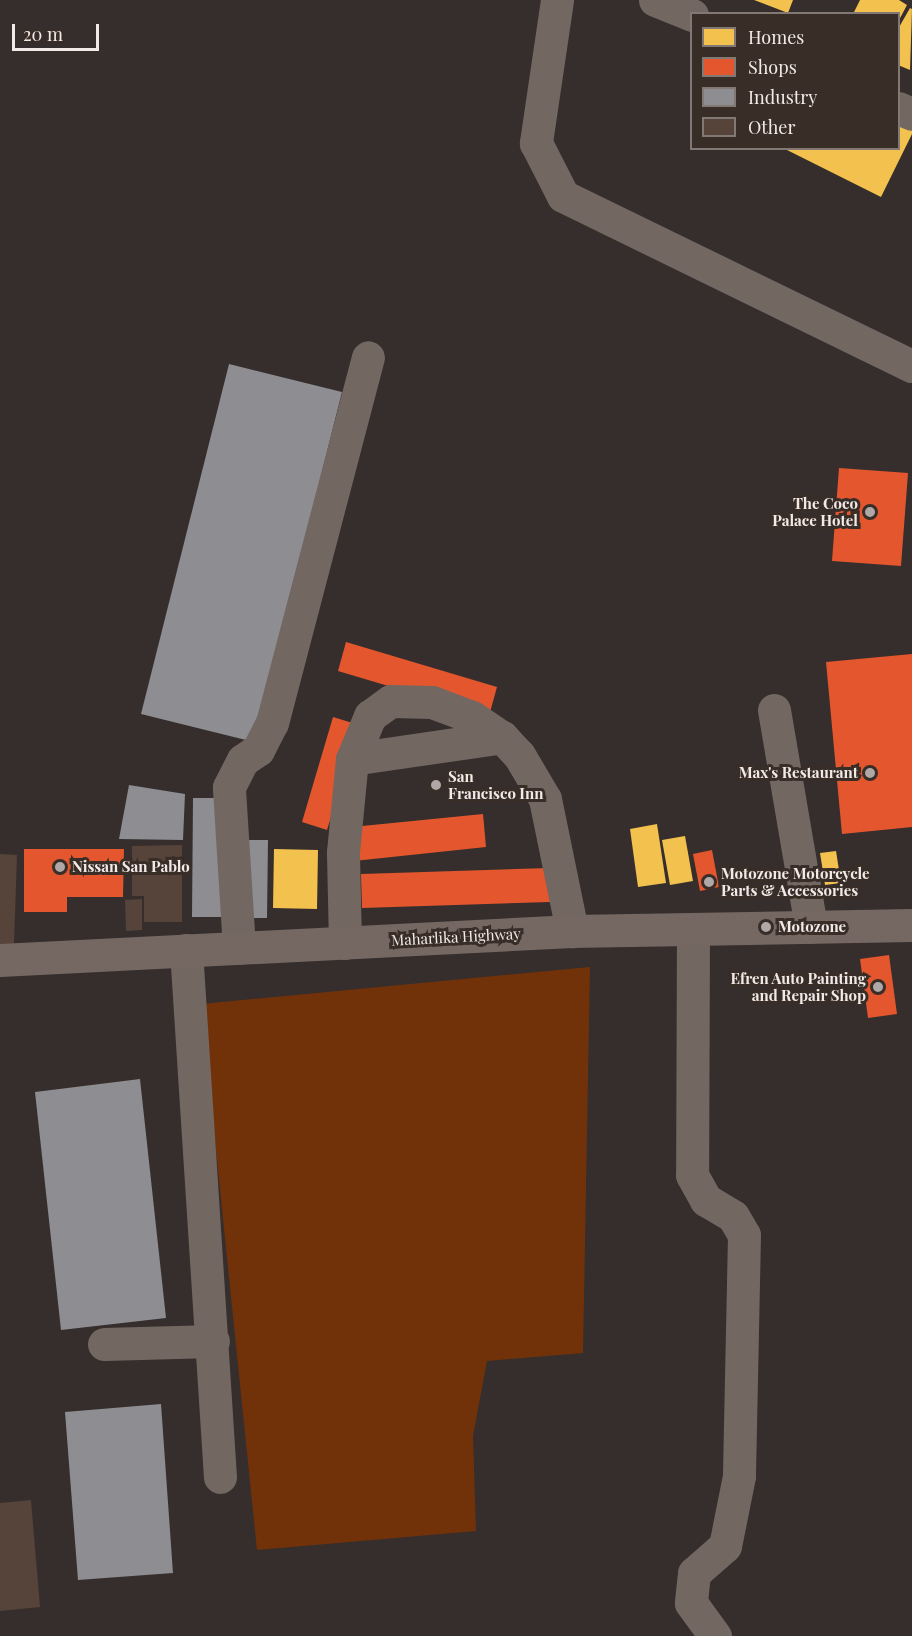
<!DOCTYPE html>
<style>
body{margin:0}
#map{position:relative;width:912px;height:1636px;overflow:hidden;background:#352e2c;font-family:"Playfair Display",serif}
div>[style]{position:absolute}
.green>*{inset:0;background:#723209}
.homes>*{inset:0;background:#f2c14e}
.shops>*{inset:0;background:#e4572e}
.industry>*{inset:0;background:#8d8d92}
.building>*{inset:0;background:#56433a}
.minor>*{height:33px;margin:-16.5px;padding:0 16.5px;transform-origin:16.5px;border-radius:16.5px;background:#736762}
.major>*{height:33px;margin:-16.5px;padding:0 16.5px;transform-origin:16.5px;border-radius:16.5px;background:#756761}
.dots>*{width:16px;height:16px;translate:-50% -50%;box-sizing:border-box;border:3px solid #392d28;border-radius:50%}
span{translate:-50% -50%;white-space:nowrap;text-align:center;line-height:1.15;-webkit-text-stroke:6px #392d28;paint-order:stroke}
.poi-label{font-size:15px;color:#f2eae7;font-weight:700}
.right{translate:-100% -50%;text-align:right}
.left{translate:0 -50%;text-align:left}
.street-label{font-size:15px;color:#f2eae7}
.legend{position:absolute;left:690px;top:12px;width:210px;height:138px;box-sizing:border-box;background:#392d28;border:2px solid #837974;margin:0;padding:8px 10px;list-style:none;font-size:18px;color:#f2eae7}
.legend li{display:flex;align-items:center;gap:12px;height:30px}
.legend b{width:30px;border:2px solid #837974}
.scale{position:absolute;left:12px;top:24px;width:87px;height:27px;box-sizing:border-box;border:3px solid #f2eae7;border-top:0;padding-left:8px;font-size:18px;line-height:21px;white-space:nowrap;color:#f2eae7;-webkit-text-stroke:4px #392d28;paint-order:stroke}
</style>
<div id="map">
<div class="green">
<div style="clip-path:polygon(590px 967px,583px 1353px,487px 1361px,473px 1436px,476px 1531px,257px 1550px,201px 1004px)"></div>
</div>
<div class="homes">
<div style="clip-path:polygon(754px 0,793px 0,788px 13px)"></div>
<div style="clip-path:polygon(860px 0,899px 0,907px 5px,898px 22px,898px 14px,853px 14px)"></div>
<div style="clip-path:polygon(910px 8px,912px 9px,910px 70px,898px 65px,898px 29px)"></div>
<div style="clip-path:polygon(898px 120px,912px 127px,912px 134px,881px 197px,783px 148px,898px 148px)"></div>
<div style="clip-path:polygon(657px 824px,666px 883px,638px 887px,630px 829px)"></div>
<div style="clip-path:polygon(685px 836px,693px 881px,670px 885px,662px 840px)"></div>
<div style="clip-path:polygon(274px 849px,318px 850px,317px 909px,273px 908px)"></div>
<div style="clip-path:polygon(836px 851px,841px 883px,825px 885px,820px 853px)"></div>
</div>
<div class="shops">
<div style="clip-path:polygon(839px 468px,908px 473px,901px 566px,832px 561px)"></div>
<div style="clip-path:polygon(346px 642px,497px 687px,489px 716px,338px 671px)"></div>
<div style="clip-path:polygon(912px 654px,912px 827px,842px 834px,826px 662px)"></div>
<div style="clip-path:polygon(333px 717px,359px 725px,327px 830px,302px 822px)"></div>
<div style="clip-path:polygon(483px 814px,486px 847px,335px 863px,332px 829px)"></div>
<div style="clip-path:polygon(24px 849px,124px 849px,123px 897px,67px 897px,67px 912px,24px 912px)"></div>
<div style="clip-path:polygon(712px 850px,719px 887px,700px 891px,693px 854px)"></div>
<div style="clip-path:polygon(549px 868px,550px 902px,362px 908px,361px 874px)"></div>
<div style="clip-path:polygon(889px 955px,897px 1014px,868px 1018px,860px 959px)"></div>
</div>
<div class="industry">
<div style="clip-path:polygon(229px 364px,342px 392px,254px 742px,141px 714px)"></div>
<div style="clip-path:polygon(129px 785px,185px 794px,183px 840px,119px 839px)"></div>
<div style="clip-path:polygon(193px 798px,222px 798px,221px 917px,192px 917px)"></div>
<div style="clip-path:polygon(243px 840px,268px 840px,267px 918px,242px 918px)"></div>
<div style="clip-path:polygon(140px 1079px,166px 1318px,61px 1330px,35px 1092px)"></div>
<div style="clip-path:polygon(161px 1404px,173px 1573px,78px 1580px,65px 1412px)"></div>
</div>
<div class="building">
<div style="clip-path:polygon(182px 845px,182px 922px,144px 922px,144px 896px,132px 896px,132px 846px)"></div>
<div style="clip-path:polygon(0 854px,17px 855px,14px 945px,0 945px)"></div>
<div style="clip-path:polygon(142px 899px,142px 930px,126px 931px,125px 900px)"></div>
<div style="clip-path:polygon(31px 1500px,40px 1607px,0 1611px,0 1503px)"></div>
</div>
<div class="minor">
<div style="left:557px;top:0;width:145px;rotate:98.4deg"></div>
<div style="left:536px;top:143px;width:59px;rotate:63deg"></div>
<div style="left:563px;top:196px;width:388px;rotate:26deg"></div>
<div style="left:655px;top:0;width:40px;rotate:22deg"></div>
<div style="left:898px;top:108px;width:15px;rotate:23deg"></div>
<div style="left:774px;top:710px;width:220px;rotate:80.3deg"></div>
<div style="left:352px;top:759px;width:152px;rotate:-8.3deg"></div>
<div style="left:693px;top:929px;width:246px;rotate:90.2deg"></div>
<div style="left:692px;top:1175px;width:29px;rotate:61deg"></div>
<div style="left:706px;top:1200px;width:31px;rotate:31deg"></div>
<div style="left:733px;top:1216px;width:22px;rotate:60deg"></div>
<div style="left:744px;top:1235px;width:241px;rotate:91.2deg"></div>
<div style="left:739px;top:1476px;width:71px;rotate:101.3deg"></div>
<div style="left:725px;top:1546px;width:41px;rotate:138.9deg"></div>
<div style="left:694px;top:1573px;width:30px;rotate:96deg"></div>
<div style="left:691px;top:1603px;width:41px;rotate:54deg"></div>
<div style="left:345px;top:943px;width:91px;rotate:-91.3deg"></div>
<div style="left:343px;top:852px;width:93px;rotate:-84.5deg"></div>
<div style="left:352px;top:759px;width:47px;rotate:-67.3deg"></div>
<div style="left:370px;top:716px;width:26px;rotate:-36deg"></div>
<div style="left:391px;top:701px;width:41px;rotate:1.4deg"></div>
<div style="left:432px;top:702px;width:43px;rotate:20.6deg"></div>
<div style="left:472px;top:717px;width:36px;rotate:34deg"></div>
<div style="left:502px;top:737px;width:25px;rotate:47deg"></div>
<div style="left:519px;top:755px;width:51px;rotate:59.4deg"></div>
<div style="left:545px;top:799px;width:135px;rotate:78.4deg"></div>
<div style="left:239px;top:948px;width:161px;rotate:-93.6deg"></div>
<div style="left:229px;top:787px;width:30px;rotate:-63deg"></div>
<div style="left:243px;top:760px;width:18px;rotate:-34deg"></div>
<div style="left:258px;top:750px;width:30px;rotate:-63deg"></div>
<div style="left:272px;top:723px;width:378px;rotate:-75.3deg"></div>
<div style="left:186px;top:950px;width:528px;rotate:86.31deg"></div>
<div style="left:104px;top:1344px;width:109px;rotate:-1.6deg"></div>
</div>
<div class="major">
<div style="left:0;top:960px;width:573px;rotate:-2.9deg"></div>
<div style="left:572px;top:931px;width:340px;rotate:-1deg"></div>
</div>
<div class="dots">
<div style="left:870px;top:512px;background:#b0a8a6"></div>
<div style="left:870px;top:773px;background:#b0a8a6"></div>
<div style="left:436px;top:785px;background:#b0a8a6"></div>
<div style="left:60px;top:867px;background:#b0a8a6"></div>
<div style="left:709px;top:882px;background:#b0a8a6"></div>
<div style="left:766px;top:927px;background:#b0a8a6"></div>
<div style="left:878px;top:987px;background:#b0a8a6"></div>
</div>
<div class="poi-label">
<span class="right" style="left:858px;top:512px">The Coco<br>Palace Hotel</span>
<span class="right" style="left:858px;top:773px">Max's Restaurant</span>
<span class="left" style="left:448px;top:785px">San<br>Francisco Inn</span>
<span class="left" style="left:72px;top:867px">Nissan San Pablo</span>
<span class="left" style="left:721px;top:882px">Motozone Motorcycle<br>Parts &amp; Accessories</span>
<span class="left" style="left:778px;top:927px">Motozone</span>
<span class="right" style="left:866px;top:987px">Efren Auto Painting<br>and Repair Shop</span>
</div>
<div class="street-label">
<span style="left:456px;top:937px;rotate:-3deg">Maharlika Highway</span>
</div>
<ul class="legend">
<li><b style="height:16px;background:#f2c14e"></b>Homes</li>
<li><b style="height:16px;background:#e4572e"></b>Shops</li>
<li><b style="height:16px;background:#8d8d92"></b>Industry</li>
<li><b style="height:16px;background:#56433a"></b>Other</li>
</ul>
<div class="scale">20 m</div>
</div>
